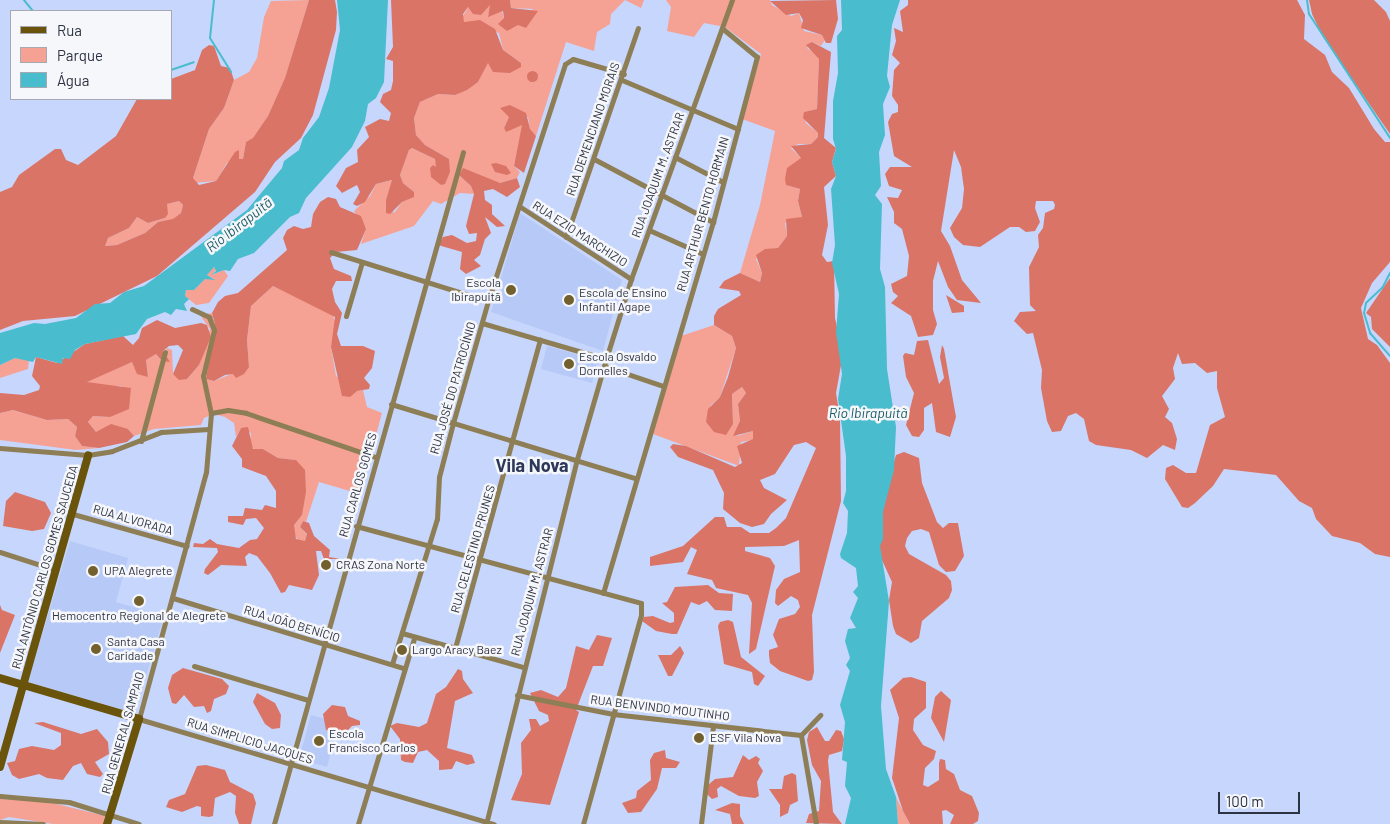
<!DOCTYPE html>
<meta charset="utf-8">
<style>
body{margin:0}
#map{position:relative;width:1390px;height:824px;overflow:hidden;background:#c7d6fd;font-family:Barlow,sans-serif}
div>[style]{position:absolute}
.built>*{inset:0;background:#b7c9f6}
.green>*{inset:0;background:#f5a295}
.forest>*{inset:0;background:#da7466}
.round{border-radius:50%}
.water>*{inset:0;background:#49bccd}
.stream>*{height:2px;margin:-1px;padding:0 1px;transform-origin:1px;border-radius:1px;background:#49bccd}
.street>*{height:5px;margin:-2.5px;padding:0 2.5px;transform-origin:2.5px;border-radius:2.5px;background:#8d7e56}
.secondary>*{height:8px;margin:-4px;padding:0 4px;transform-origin:4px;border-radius:4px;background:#6a530a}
.dots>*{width:14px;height:14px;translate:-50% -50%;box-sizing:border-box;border:2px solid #f6f7fb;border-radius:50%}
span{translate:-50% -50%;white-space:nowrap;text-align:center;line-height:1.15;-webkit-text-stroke:5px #f6f7fb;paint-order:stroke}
.street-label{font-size:12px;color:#2d3342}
.poi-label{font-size:12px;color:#2d3342}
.right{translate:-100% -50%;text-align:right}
.left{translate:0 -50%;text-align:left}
.water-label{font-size:14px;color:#1d5c66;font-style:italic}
.district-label{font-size:18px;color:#2d3858;font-weight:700}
.legend{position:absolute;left:10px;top:10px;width:162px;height:90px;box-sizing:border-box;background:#f6f7fb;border:1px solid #a6a9b1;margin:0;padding:6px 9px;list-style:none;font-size:15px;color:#2d3342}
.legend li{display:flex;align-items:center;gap:10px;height:25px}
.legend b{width:25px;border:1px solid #a6a9b1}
.scale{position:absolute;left:1218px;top:792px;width:82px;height:22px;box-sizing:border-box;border:2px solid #2d3342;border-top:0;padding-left:6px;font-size:15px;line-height:18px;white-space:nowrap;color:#2d3342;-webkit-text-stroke:4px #f6f7fb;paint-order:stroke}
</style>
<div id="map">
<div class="built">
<div style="clip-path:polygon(520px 213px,622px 280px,603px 351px,491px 312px)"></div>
<div style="clip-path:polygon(547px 346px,598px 360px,592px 383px,541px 369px)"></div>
<div style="clip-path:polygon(70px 541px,128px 558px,116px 602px,164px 616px,135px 713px,28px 682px)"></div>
<div style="clip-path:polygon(311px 715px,339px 723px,327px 767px,299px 759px)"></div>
</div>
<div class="green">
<div style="clip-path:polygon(309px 0,285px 79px,268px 116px,253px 139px,246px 142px,243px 159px,227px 163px,216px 181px,194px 183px,193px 178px,209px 129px,224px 108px,234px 80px,249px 72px,257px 58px,264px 17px,271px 1px)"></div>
<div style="clip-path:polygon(510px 0,644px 0,641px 8px,625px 0,611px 14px,610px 24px,597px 32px,594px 51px,566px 42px,536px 136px,530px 130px,528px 117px,509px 117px,504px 128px,506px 131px,517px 125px,522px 125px,522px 129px,514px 166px,520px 172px,517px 178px,500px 183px,459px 175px,471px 186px,474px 194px,460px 193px,441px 204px,433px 201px,414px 226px,361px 244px,366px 228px,354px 211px,370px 196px,376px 184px,393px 180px,386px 200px,394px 213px,402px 202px,413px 197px,414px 192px,403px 183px,400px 175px,409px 150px,412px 148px,435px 159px,437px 167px,431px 177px,449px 159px,425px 145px,416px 135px,414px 118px,420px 102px,438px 94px,455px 95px,478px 82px,488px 62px,490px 66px,521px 63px,503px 50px,499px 33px,464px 22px,462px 18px,468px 7px,472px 10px,491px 5px,488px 16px,502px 11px,504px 19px,534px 9px,511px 8px)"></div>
<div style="clip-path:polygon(666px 0,770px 0,772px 5px,791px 16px,799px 13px,804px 31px,822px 35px,825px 40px,821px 46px,812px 42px,807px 48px,816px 54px,819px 59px,817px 109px,804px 112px,806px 123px,818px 133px,818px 137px,811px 144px,798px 144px,791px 148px,801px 158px,786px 185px,800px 189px,798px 201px,802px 217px,785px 223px,787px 236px,778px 248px,765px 250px,756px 259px,762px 273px,760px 282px,740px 273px,760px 205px,775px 131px,742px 119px,761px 54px,725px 27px,704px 23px,694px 37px,667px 31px,671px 7px)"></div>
<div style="clip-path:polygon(179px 201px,183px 205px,181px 213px,173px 220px,158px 222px,145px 233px,117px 245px,104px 246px,108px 238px,129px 228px,137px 217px,148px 223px,165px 218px,167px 204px)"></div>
<div style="clip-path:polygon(212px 268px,217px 268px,212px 275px,224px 270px,228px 276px,209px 303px,196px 305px,185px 296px,186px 290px,194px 290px,205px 279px,214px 279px,207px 275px)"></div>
<div style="clip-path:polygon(273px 286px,333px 314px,336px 326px,331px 347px,336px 376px,357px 391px,363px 390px,367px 407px,382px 413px,360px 494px,319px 482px,306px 522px,303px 521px,300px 527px,307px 535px,305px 541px,299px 542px,294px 534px,294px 525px,302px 514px,296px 460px,278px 458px,263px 449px,254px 449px,250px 446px,251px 433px,241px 428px,236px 437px,234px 423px,225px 417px,214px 414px,204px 418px,201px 425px,154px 429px,134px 436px,128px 429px,96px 432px,88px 422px,93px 416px,110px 417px,122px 386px,100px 386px,87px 382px,90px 379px,132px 362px,148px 377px,146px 360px,156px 354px,162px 361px,167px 348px,172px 350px,173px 374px,187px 379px,199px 365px,210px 329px,200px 315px,212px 313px,215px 324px,206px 379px,214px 381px,249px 367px,247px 340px,251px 306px)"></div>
<div style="clip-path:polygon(714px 325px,732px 336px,736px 348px,720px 397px,710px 406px,733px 424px,732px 394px,742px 387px,746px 393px,738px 404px,740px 421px,737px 436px,753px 431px,753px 440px,741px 442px,739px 466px,653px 434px,678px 337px)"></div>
<div style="clip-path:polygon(15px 358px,29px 360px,28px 369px,0 378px,0 365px)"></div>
<div style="clip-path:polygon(13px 410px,47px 420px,68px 419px,77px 427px,75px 436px,82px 446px,99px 448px,76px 450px,0 440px,0 413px)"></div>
<div style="clip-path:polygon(896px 797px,903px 811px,910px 824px,898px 824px)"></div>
<div style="clip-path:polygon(0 799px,49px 802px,105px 816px,103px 824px,53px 824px,9px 817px,0 820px)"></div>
</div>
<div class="forest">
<div style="clip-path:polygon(evenodd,309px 0,335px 0,337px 12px,336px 30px,313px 115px,301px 138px,275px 162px,255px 192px,157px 276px,75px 316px,23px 321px,0 330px,0 192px,12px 187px,19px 175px,55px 149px,61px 149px,66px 160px,78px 165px,116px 136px,137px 99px,171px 99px,171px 79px,195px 70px,202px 50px,209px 45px,214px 46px,221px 66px,230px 68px,234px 80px,224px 108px,209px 129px,193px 178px,199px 185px,216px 181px,235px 152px,239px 150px,239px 159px,243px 159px,246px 142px,253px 138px,268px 116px,285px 78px,309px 0,179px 201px,183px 205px,181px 213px,173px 219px,158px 222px,145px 233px,117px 245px,105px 246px,108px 238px,129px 228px,137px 217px,148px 223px,165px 218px,168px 214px,167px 204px,179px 201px)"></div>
<div style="clip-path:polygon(391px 0,510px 0,511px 8px,538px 11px,526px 28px,518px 25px,507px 31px,498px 24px,504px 18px,503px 11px,488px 17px,490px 5px,481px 15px,473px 14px,468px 7px,463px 14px,464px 22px,480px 20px,495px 29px,503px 50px,521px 63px,521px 67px,510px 73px,493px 72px,488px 63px,478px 82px,467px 90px,455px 95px,438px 94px,420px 102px,414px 118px,416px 135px,425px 145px,449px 159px,450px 172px,445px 184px,441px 185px,431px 177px,430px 168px,433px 165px,436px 167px,435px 159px,412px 148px,409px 150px,400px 175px,403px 183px,414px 192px,414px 197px,402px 202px,390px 214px,386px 213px,386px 200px,392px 180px,376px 184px,365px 202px,357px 206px,353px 204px,360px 192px,357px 185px,342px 193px,336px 186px,346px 168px,358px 162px,357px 150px,369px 137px,365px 127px,380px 119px,389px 121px,391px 113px,380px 102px,383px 94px,391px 90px,393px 81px,393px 61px,386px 59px,393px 47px)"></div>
<div style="clip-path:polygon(836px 0,838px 19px,831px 43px,826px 43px,822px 35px,801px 28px,803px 20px,799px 13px,786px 15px,770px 1px)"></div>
<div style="clip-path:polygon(908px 0,1297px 0,1305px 15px,1304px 39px,1325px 55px,1332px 72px,1349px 88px,1374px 129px,1385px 142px,1390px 142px,1390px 262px,1372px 283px,1361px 308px,1368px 339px,1377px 345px,1390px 363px,1390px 557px,1375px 554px,1360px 543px,1332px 536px,1316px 519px,1312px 508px,1299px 501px,1276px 475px,1224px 469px,1213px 486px,1195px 503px,1188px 508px,1182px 507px,1165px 479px,1166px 468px,1173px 465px,1186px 473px,1196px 473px,1210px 425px,1225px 417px,1217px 388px,1217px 371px,1207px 373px,1195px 363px,1182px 364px,1178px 353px,1173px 368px,1175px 379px,1162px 396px,1169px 409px,1165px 417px,1172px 423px,1177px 439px,1175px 450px,1163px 445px,1147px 458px,1131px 450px,1096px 445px,1089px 441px,1084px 419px,1076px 413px,1068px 416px,1061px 431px,1052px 432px,1047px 421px,1041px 388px,1042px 370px,1033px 333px,1027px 334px,1014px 321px,1020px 312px,1036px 311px,1030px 305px,1029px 267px,1039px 247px,1038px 235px,1043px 228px,1045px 213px,1054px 209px,1055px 205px,1053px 201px,1036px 201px,1035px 208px,1040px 222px,1035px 231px,1026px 232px,1019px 227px,1010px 227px,980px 247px,963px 245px,954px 237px,950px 228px,962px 208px,964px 189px,961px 167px,954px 150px,941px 231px,950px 246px,962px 280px,981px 303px,957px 300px,948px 287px,938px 261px,933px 281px,933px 310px,937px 324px,933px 335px,918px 337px,911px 316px,891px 303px,898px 296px,893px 292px,891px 284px,907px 276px,909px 256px,902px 229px,894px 223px,894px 212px,887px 197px,898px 198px,902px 190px,889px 186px,885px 174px,890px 167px,912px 167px,894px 156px,888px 122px,892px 114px,898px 112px,898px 105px,892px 96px,894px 70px,900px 63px,892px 55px,896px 41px,894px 28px,903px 32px,900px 11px,908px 5px)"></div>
<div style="clip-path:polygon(1309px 0,1374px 0,1386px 12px,1390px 21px,1390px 134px,1323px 37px,1312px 14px)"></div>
<div style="clip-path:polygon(812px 42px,831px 52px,824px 138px,836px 148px,832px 162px,836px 176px,824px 187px,828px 225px,822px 255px,827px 262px,834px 261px,835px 318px,843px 354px,836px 393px,840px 419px,841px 501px,812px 615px,814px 672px,812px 680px,808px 681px,780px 671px,770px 663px,769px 655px,769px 650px,778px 647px,773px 635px,779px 619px,795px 614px,800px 607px,798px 600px,791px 596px,778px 606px,775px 603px,776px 590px,784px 579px,800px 572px,799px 540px,784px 546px,745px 547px,745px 551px,770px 558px,775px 566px,756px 649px,749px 654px,752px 603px,748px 595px,716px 588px,712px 580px,687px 574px,697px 550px,691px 547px,683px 562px,650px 566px,650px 557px,683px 546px,715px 517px,724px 517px,727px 527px,741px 527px,750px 533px,769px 533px,776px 528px,786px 518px,816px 448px,806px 442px,794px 445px,775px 474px,760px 480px,764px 488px,787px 500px,771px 514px,764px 524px,752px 527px,740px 523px,723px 509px,724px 493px,713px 470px,678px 457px,670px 447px,673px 444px,686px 446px,735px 467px,742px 463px,737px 446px,753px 439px,753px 431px,733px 436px,740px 421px,738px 404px,746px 393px,742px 387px,732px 394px,733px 424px,726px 435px,714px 432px,706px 422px,708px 409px,720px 397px,728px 377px,736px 348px,732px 336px,714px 325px,714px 316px,718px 309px,741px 295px,739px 291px,719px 288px,724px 281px,740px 273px,760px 282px,762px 273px,756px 255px,765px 249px,778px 248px,787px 236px,786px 219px,802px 217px,798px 201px,800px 189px,786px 185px,785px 179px,787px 168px,801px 158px,791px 146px,811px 144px,818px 137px,818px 133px,803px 118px,804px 112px,817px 109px,819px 59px,806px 45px)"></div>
<div class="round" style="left:526.5px;top:70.5px;width:11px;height:11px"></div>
<div style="clip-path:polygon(510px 105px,526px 113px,530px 129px,536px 136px,524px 173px,514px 166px,522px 125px,506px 132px,504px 128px,509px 117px,500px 108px)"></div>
<div style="clip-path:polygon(496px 163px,506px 166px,511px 173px,507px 175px,495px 172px,491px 164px)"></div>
<div style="clip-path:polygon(463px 168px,500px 183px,517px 178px,520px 187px,507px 197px,493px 189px,484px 191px,485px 200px,492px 205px,492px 214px,505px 226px,497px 227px,485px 217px,491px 233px,485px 239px,480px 255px,474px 260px,481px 266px,466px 274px,460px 269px,462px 252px,438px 245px,443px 237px,452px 235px,467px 243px,476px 241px,477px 233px,469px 234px,466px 226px,474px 194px,471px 186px,459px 175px)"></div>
<div style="clip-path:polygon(328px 197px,336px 199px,340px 207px,361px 216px,366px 229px,357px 250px,336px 252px,330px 258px,334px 269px,351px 276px,352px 281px,336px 281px,332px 289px,335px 302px,342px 313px,337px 334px,341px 346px,363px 346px,375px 351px,372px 368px,364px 378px,370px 385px,369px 389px,357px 391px,350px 397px,342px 396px,331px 347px,335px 317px,273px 286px,251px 306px,247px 340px,249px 367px,244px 374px,236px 378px,233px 374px,225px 375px,214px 381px,206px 379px,215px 324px,212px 313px,218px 302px,225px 296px,238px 293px,287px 250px,283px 238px,287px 230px,294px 226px,303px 229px,311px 227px,313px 214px,320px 202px)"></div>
<div style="clip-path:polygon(1390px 278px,1390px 347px,1372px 329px,1371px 317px,1366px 313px)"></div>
<div style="clip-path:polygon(946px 295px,964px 306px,964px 312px,952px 313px)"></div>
<div style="clip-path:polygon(157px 320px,175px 328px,201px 323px,207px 325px,211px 337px,199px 365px,187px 379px,179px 380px,173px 374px,183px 350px,178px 345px,169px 346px,163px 351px,170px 362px,162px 361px,156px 354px,146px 360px,148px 377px,137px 374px,132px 362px,87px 382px,131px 388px,129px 409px,110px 417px,93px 416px,88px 422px,96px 432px,111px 424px,128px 429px,134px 436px,127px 442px,99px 448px,82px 446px,75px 436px,77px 427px,68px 419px,47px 420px,13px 410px,0 413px,0 393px,24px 395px,39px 390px,40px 386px,32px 376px,36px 357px,57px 363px,85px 344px,123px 336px,133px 345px,139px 338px,142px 328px)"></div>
<div style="clip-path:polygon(928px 340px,939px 384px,944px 378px,940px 357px,942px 345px,944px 349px,956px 417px,950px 437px,936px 432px,932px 403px,924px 408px,924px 430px,919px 437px,912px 436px,906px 425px,914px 393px,906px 377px,903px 356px,905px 353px,914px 355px,917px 341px)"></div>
<div style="clip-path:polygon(248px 427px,253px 449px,263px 449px,278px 458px,296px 460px,305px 470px,306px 492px,302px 515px,294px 525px,296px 539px,305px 541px,307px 534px,300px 527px,303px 521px,309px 523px,314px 536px,330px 550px,329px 557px,341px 559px,324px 559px,321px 551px,316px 551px,319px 575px,312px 590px,289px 585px,285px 592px,281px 593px,270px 573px,257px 556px,249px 553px,245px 557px,247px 566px,221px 565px,208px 575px,204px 573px,205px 569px,218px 552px,217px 548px,193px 547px,194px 543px,203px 544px,210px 539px,217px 544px,239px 548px,250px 540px,257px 539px,264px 528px,256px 518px,246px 519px,243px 525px,228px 522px,228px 516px,243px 516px,245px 508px,262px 510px,265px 505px,276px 508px,276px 491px,266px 476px,242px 467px,242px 459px,232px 446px,241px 428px)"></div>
<div style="clip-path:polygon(904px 452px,919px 458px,922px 483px,937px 522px,943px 528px,949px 523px,958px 523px,964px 556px,955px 571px,946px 572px,939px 565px,929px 532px,921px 529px,912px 531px,907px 538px,905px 546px,909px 554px,946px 575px,951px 581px,952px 590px,949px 598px,922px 621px,919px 638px,911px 643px,896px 634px,893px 626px,889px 600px,892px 582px,881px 558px,878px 541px,886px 489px,896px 455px)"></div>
<div style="clip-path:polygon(15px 492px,45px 502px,51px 513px,44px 529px,32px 531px,3px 526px,6px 501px)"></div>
<div style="clip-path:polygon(708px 585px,719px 593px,733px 594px,732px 611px,715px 610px,707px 601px,699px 605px,691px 602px,677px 634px,672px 634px,656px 631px,642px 621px,644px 617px,653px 616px,670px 623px,674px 622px,674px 613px,662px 603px,667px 602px,675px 587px)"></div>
<div style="clip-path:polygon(0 605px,2px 610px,15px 615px,0 653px)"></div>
<div style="clip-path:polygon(728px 620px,733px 622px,741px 657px,765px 676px,758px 686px,754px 684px,752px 672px,724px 664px,718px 626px,720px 622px)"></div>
<div style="clip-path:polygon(597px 635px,612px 638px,603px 666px,593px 666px,576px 710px,579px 712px,550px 805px,511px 800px,522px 774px,521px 743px,531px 730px,529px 719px,536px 719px,540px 726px,549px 721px,548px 715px,539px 711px,530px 693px,541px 690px,558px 697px,566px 688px,576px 646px,589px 650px)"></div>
<div style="clip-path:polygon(680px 646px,684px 653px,672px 676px,668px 676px,658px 655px,671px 655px)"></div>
<div style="clip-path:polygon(183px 668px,222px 679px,229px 686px,226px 694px,214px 699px,211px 711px,207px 713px,204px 706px,194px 707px,184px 695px,176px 704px,172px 703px,168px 688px,172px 675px)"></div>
<div style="clip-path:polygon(458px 669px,462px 671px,463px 679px,473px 693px,455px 701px,447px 748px,472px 755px,475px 763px,467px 765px,456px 761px,452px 769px,439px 770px,439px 761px,427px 750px,418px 752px,413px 763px,405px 762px,401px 760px,400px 739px,390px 726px,397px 723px,419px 727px,427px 723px,436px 694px,446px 687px)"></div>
<div style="clip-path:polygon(911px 677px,926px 682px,926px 708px,914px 719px,913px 730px,923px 745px,936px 751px,934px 759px,925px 768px,923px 785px,928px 787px,939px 780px,939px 763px,940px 759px,945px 760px,946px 769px,954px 774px,960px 790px,972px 796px,979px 813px,978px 821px,973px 824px,950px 824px,954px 815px,946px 810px,942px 811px,943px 824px,910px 824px,903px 811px,892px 778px,899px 718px,890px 690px,903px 678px)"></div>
<div style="clip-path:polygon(941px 691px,951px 700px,944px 742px,931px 718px,935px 697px)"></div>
<div style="clip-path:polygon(257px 693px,275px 703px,281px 715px,280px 728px,272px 729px,265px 724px,253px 702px)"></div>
<div style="clip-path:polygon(332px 705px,345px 707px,348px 716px,360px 721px,360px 725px,352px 726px,343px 735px,326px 730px,323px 714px)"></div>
<div style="clip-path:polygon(43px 722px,81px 734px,97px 729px,108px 742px,109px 754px,95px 762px,103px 774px,100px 777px,87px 774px,81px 763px,73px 766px,63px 780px,47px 778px,39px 774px,19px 779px,12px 775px,7px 763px,15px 761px,19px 749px,32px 746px,54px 750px,61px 745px,61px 733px,34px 723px)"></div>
<div style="clip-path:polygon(817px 727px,825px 741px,829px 741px,836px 730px,841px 731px,844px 739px,842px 751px,829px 755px,828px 761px,833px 812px,842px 824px,806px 823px,809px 814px,819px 811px,821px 781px,812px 765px,807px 740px,809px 732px)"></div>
<div style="clip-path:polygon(665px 750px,666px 758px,680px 762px,676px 768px,662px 768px,657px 789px,641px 812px,628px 813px,622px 803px,636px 798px,637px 791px,651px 780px,650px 760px,654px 753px)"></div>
<div style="clip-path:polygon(743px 755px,749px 760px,756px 756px,760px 759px,758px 763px,763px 771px,757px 782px,759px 796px,755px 798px,739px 796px,721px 786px,717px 789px,718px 797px,712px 799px,706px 793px,708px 785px,715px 779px,733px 777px)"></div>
<div style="clip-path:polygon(206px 765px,225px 770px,230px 782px,253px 794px,256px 803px,251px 824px,239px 824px,235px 813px,236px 796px,230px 792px,215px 798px,213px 816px,209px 817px,201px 816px,201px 807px,197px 806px,182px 812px,166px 807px,169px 800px,185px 794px,197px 766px)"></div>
<div style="clip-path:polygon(792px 773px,796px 775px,798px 801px,790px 805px,788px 813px,780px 817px,780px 805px,769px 789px,782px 789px,784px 776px)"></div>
<div style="clip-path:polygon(732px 803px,740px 804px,740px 816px,744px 824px,732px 824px,730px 814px,715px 810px)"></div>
</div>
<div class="water">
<div style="clip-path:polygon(337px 0,388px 0,384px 82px,376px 98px,368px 104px,365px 121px,352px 147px,306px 198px,299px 213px,290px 217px,254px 253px,238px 259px,230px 271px,224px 270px,211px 275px,216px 271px,214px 267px,207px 275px,215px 280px,205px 279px,194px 290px,186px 290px,185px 296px,189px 299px,184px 304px,187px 311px,176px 309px,171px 315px,165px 312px,147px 319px,136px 334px,85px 344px,75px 350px,70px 359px,63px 358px,62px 364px,36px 357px,33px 362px,15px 358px,0 365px,0 333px,34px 323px,45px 324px,76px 318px,95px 304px,110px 303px,124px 292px,144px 286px,247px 210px,282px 168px,284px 161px,299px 150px,303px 138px,319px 117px,329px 88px,340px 30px)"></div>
<div style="clip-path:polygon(841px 0,900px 0,892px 25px,887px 76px,890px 87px,883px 104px,885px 135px,879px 152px,881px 186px,875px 195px,882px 204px,880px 269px,885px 287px,887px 369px,896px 427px,894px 470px,883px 512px,883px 539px,880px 546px,889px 601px,881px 706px,886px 769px,896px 797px,898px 824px,845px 824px,851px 798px,845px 786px,847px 762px,842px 760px,845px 722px,840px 705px,850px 671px,846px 665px,850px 658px,845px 641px,848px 629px,856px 628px,850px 618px,858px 598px,853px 592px,858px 586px,856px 568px,841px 558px,840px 554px,847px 533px,848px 511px,843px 503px,846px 491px,846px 456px,838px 399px,842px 374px,836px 332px,839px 294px,832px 263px,835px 245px,831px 189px,836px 176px,832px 162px,836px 149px,833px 139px,833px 101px,838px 73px,837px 36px,842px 30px)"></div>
</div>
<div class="stream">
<div style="left:24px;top:0;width:14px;rotate:51deg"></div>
<div style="left:214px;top:0;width:38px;rotate:96deg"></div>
<div style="left:210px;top:38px;width:40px;rotate:58deg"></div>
<div style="left:1307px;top:0;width:14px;rotate:82deg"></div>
<div style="left:1309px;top:14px;width:148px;rotate:56.8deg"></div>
<div style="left:171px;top:70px;width:24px;rotate:-19deg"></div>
<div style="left:1390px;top:273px;width:16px;rotate:117deg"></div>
<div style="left:1383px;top:287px;width:23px;rotate:137deg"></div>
<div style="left:1366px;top:303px;width:10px;rotate:101deg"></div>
<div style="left:1364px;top:313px;width:21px;rotate:73deg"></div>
<div style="left:1370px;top:333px;width:30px;rotate:49deg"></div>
</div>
<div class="street">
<div style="left:622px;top:80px;width:126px;rotate:22.9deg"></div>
<div style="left:675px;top:157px;width:54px;rotate:27.5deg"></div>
<div style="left:594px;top:159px;width:135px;rotate:27.9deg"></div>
<div style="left:519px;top:206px;width:134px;rotate:33.1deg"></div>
<div style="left:649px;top:230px;width:59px;rotate:24deg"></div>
<div style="left:566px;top:237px;width:221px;rotate:-71deg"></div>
<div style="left:331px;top:252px;width:164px;rotate:17.3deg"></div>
<div style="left:192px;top:309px;width:19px;rotate:25deg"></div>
<div style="left:209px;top:317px;width:14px;rotate:69deg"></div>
<div style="left:214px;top:330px;width:47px;rotate:103.4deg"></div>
<div style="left:203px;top:376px;width:38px;rotate:78deg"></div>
<div style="left:211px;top:413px;width:59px;rotate:94.8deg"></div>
<div style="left:206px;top:472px;width:256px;rotate:105.2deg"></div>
<div style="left:139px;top:719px;width:370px;rotate:16.5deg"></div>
<div style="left:346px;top:316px;width:56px;rotate:-73.5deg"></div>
<div style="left:482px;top:323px;width:129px;rotate:16.2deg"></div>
<div style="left:604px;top:366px;width:62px;rotate:18.7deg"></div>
<div style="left:391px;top:404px;width:255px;rotate:16.9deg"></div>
<div style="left:211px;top:413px;width:17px;rotate:-10deg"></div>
<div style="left:228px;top:410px;width:18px;rotate:9deg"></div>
<div style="left:246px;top:413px;width:136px;rotate:18.8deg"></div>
<div style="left:141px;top:441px;width:92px;rotate:-74.9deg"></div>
<div style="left:0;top:448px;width:88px;rotate:4.5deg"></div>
<div style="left:88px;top:455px;width:24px;rotate:-9deg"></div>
<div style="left:112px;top:451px;width:53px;rotate:-21.2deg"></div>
<div style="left:161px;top:432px;width:48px;rotate:-3.6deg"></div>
<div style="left:73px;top:514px;width:118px;rotate:15.7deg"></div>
<div style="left:356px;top:526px;width:295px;rotate:15.1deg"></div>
<div style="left:641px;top:603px;width:12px;rotate:90deg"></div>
<div style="left:641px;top:615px;width:217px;rotate:105.5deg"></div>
<div style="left:0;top:552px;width:59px;rotate:17.8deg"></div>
<div style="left:603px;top:593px;width:387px;rotate:-73.5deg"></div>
<div style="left:713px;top:222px;width:171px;rotate:-75.1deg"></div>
<div style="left:757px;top:57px;width:44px;rotate:-140.5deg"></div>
<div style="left:173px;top:598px;width:241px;rotate:16.9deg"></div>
<div style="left:402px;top:633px;width:126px;rotate:15.7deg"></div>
<div style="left:455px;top:648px;width:320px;rotate:-74.6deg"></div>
<div style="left:392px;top:664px;width:152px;rotate:-72.8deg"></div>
<div style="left:437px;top:519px;width:42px;rotate:-87.3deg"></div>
<div style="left:439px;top:477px;width:56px;rotate:-75.5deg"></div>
<div style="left:453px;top:423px;width:127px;rotate:-74deg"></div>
<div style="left:488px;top:301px;width:249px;rotate:-72deg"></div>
<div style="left:565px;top:64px;width:9px;rotate:-32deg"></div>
<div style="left:573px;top:59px;width:53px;rotate:16.4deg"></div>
<div style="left:194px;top:666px;width:119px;rotate:16.6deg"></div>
<div style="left:517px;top:695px;width:98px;rotate:11.2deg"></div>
<div style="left:613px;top:714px;width:189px;rotate:6.4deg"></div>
<div style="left:0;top:796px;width:69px;rotate:5deg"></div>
<div style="left:69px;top:802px;width:73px;rotate:17.4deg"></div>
<div style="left:0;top:822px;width:43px;rotate:2.7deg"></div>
<div style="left:274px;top:824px;width:698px;rotate:-74.29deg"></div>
<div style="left:358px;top:824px;width:194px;rotate:-73.2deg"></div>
<div style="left:486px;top:824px;width:376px;rotate:-76deg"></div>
<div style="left:577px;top:459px;width:104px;rotate:-73.8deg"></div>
<div style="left:606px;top:359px;width:84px;rotate:-72.6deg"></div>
<div style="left:631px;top:279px;width:297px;rotate:-70.1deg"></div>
<div style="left:701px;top:824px;width:99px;rotate:-83deg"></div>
<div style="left:816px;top:824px;width:90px;rotate:-99.6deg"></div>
<div style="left:801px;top:735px;width:28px;rotate:-46deg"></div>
</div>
<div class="secondary">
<div style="left:0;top:678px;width:145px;rotate:16.4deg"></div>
<div style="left:139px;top:719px;width:110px;rotate:106.9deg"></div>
<div style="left:0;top:767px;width:324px;rotate:-74.2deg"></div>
</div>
<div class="dots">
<div style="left:511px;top:290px;background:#72602e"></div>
<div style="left:569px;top:300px;background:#72602e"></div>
<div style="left:569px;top:364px;background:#72602e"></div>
<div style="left:326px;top:565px;background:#72602e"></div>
<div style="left:93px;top:571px;background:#72602e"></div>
<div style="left:139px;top:601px;background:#72602e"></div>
<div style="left:96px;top:649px;background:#72602e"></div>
<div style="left:402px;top:650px;background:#72602e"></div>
<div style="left:699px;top:738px;background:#72602e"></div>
<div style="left:319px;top:741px;background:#72602e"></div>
</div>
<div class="street-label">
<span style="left:593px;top:129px;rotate:-71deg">RUA DEMENCIANO MORAIS</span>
<span style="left:658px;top:175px;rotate:-70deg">RUA JOAQUIM M. ASTRAR</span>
<span style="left:703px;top:214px;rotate:-74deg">RUA ARTHUR BENTO HORMAIN</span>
<span style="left:580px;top:234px;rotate:33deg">RUA EZIO MARCHIZIO</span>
<span style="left:453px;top:388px;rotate:-74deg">RUA JOSÉ DO PATROCÍNIO</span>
<span style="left:358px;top:485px;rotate:-74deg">RUA CARLOS GOMES</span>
<span style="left:133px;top:520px;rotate:16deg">RUA ALVORADA</span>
<span style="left:473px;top:549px;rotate:-74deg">RUA CELESTINO PRUNES</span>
<span style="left:45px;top:567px;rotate:-74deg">RUA ANTÔNIO CARLOS GOMES SAUCEDA</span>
<span style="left:532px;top:592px;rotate:-75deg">RUA JOAQUIM M. ASTRAR</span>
<span style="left:292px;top:624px;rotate:17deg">RUA JOÃO BENÍCIO</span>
<span style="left:660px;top:708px;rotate:7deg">RUA BENVINDO MOUTINHO</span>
<span style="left:123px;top:733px;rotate:-74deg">RUA GENERAL SAMPAIO</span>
<span style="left:250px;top:741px;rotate:17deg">RUA SIMPLICIO JACQUES</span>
</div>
<div class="poi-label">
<span class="right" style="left:501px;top:290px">Escola<br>Ibirapuitã</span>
<span class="left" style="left:579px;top:300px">Escola de Ensino<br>Infantil Agape</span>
<span class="left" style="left:579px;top:364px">Escola Osvaldo<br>Dornelles</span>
<span class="left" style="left:336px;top:565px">CRAS Zona Norte</span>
<span class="left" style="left:104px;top:571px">UPA Alegrete</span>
<span style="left:139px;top:616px">Hemocentro Regional de Alegrete</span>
<span class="left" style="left:107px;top:649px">Santa Casa<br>Caridade</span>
<span class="left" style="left:412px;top:650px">Largo Aracy Baez</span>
<span class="left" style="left:329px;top:741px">Escola<br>Francisco Carlos</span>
<span class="left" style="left:710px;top:738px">ESF Vila Nova</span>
</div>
<div class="water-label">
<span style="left:239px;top:225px;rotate:-38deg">Rio Ibirapuitã</span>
<span style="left:868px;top:413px">Rio Ibirapuitã</span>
</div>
<div class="district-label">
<span style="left:532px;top:465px">Vila Nova</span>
</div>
<ul class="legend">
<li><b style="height:6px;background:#6a530a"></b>Rua</li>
<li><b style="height:14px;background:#f5a295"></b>Parque</li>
<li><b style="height:14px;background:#49bccd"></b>Água</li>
</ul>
<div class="scale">100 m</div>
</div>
